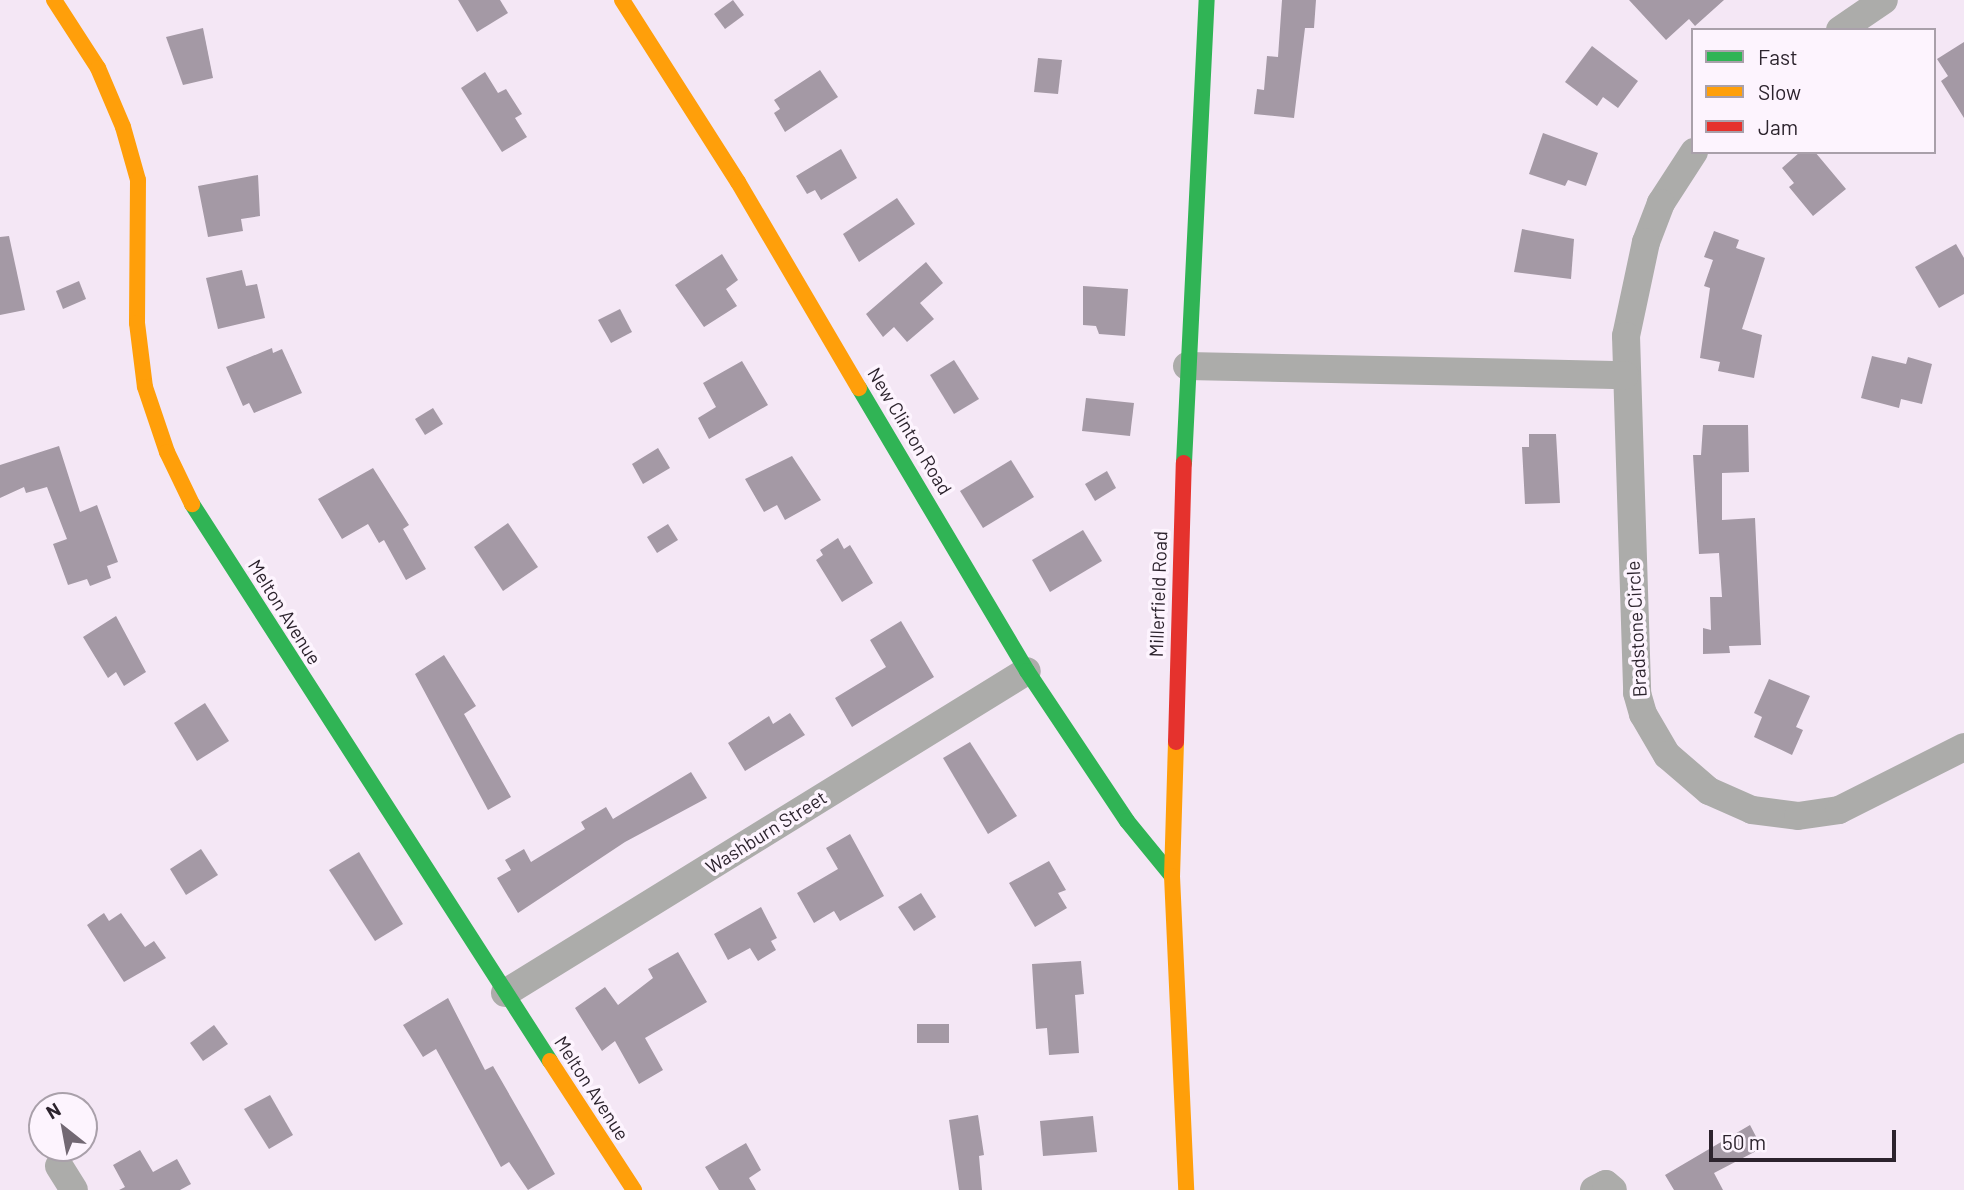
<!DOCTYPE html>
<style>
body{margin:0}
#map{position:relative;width:1964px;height:1190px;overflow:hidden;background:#f4e7f5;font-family:Barlow,sans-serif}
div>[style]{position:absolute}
.building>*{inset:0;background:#a499a5}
.street>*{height:28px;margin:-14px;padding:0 14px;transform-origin:14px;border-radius:14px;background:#acacaa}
.fast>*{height:16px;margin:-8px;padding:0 8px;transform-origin:8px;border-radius:8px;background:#30b455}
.slow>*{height:16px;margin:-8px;padding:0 8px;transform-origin:8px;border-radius:8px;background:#ff9f0a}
.jam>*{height:16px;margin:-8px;padding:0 8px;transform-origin:8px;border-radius:8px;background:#e5322d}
span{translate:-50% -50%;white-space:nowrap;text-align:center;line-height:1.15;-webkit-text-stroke:7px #fdf4fe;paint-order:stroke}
.street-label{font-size:19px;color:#2c232d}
.legend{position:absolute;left:1691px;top:28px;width:245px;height:126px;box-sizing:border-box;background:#fdf4fe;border:2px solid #a9a0aa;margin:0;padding:9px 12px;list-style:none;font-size:21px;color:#2c232d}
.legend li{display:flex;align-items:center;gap:14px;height:35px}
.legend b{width:35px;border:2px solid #a9a0aa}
.north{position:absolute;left:28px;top:1092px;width:70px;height:70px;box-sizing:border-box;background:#fdf4fe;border:2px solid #a9a0aa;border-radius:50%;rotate:329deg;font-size:19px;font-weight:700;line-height:28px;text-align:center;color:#2c232d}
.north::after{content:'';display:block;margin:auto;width:24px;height:32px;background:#726873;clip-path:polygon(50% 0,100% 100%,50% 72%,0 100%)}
.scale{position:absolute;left:1709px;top:1130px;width:187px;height:32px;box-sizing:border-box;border:4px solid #2c232d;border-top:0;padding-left:9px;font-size:21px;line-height:24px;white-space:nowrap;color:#2c232d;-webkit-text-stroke:5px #fdf4fe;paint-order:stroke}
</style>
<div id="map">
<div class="building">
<div style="clip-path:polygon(458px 0,500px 0,508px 13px,477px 32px)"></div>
<div style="clip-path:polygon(733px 0,744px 15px,725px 29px,714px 14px)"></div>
<div style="clip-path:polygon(1282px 0,1316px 0,1314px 28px,1305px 28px,1294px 118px,1254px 114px,1257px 89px,1264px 90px,1267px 56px,1278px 57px)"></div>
<div style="clip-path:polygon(1629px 0,1724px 0,1695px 26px,1689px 19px,1666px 40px)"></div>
<div style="clip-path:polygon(203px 28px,213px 78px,183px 85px,166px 37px)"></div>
<div style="clip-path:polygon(1964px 42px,1964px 118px,1941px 81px,1948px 76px,1937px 59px)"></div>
<div style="clip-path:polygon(1592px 46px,1638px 81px,1618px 108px,1603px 97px,1597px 106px,1565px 82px)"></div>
<div style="clip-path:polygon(1038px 58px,1062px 60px,1058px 94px,1034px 92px)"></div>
<div style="clip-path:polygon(820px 70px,838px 97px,785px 132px,774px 113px,780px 109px,774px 100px)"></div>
<div style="clip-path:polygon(485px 72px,498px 93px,506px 89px,522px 114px,515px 118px,527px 137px,502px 152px,461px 88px)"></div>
<div style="clip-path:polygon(1543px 133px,1598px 153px,1586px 186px,1568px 180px,1565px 186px,1529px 174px)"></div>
<div style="clip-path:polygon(841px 149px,857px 178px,821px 200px,815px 190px,807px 194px,796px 176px)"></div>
<div style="clip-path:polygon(1800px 152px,1815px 152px,1846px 189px,1813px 216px,1789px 187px,1794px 183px,1782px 168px)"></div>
<div style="clip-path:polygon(258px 175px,260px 216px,241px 219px,243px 231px,208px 237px,198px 186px)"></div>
<div style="clip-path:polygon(897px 198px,915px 224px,859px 262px,843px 234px)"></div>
<div style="clip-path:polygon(1522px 229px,1574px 239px,1571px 279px,1514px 272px)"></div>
<div style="clip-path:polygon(1714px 231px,1739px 240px,1736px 248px,1765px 258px,1742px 329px,1762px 335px,1754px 378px,1718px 371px,1720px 362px,1700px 358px,1710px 288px,1704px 286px,1713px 260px,1704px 257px)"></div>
<div style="clip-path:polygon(9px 236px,25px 310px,0 315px,0 237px)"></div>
<div style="clip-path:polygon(1956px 244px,1964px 258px,1964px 294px,1939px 308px,1915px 267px)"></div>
<div style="clip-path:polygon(722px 254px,738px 280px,726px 289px,737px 306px,704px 327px,675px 285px)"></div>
<div style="clip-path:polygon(926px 262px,943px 283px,920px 303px,934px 319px,907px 342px,894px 327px,883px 337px,866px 314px)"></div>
<div style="clip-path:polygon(242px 270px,246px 286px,257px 284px,265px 318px,218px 329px,206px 278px)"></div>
<div style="clip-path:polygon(79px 281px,86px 299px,63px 309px,56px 291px)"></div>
<div style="clip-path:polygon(1083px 286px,1128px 289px,1125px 336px,1099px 334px,1096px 326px,1083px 325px)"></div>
<div style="clip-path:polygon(620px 309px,632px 332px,611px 343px,598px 320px)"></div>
<div style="clip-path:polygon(272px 348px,273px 353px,282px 349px,302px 393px,254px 413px,249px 403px,243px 406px,226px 367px)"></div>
<div style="clip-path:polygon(1872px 356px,1906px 364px,1908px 357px,1932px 364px,1922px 404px,1901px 399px,1899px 408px,1861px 398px)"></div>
<div style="clip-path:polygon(954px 360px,979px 399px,954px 414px,930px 375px)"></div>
<div style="clip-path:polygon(742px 361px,768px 405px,709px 439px,698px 418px,716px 407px,703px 383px)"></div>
<div style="clip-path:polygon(1086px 398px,1134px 403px,1130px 436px,1082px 431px)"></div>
<div style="clip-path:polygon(433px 408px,443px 424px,425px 435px,415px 419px)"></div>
<div style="clip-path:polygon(1703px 425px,1748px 425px,1749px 472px,1722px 473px,1722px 520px,1755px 518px,1761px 645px,1729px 646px,1730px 653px,1703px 654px,1703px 628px,1711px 630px,1710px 597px,1722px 597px,1719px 553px,1699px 554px,1693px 455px,1701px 455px)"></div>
<div style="clip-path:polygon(1529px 434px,1556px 434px,1560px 503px,1525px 504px,1522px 447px,1529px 447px)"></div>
<div style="clip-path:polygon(59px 446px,80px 512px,97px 505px,118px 562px,107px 566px,111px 578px,90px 586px,87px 579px,68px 585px,53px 544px,67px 539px,47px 487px,26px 493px,24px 487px,0 498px,0 465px)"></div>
<div style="clip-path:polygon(658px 448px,670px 468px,643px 484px,632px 464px)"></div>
<div style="clip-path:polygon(792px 456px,821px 500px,785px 520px,777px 505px,764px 512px,745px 479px)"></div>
<div style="clip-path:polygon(1011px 460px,1034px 497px,983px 528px,960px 491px)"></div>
<div style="clip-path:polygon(373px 468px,409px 525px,403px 529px,426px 569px,406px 580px,384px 540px,379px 543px,368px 524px,342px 539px,318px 499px)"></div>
<div style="clip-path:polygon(1107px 471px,1116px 488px,1095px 501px,1085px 484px)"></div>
<div style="clip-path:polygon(508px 523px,538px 567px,503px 591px,474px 547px)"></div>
<div style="clip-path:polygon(668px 524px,678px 540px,657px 553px,647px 537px)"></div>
<div style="clip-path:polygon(1083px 530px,1102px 561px,1050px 592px,1032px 560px)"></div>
<div style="clip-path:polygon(838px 538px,844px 549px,850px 545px,873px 583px,842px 602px,816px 560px,823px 555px,820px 550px)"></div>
<div style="clip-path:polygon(116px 616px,146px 672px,124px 686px,116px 672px,108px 678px,83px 637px)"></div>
<div style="clip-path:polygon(901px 621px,934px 677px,852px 727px,835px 698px,886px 667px,870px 640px)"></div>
<div style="clip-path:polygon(444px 655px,476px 706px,464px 714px,511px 797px,488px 810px,415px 674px)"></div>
<div style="clip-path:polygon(1769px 679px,1810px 696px,1796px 727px,1803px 730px,1792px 755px,1754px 737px,1762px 717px,1754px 713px)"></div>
<div style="clip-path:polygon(205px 703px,229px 741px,197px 761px,174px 723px)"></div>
<div style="clip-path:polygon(790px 713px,805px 735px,745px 771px,728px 743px,769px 716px,773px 724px)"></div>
<div style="clip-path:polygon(970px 742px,1017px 816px,988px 834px,943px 758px)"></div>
<div style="clip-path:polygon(691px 772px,707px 798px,625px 842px,518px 913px,497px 878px,511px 870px,505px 860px,524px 849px,531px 862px,585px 829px,581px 822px,606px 807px,613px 819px)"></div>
<div style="clip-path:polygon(850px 834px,884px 896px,840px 921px,834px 911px,814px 923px,797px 893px,838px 869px,826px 848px)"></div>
<div style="clip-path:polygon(201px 849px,218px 875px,186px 895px,170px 869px)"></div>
<div style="clip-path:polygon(359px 852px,403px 924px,375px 941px,329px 870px)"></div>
<div style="clip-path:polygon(1049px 861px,1066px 890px,1058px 893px,1067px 908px,1035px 927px,1009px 883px)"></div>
<div style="clip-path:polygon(921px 893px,936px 917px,914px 931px,898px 907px)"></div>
<div style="clip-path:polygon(761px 907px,777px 938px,771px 941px,776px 950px,758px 961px,750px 948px,728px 960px,714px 934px)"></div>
<div style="clip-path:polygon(104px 913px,109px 921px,121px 913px,145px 947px,154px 941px,166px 958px,124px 982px,87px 925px)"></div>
<div style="clip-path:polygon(678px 952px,707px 1002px,645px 1038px,663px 1070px,639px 1084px,615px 1041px,602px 1051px,575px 1008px,605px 987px,618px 1005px,653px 978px,648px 969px)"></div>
<div style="clip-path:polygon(1081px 961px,1084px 994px,1075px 995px,1079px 1053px,1049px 1055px,1047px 1028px,1036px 1029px,1032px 964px)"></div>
<div style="clip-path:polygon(448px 998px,485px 1070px,493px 1066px,555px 1174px,528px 1190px,509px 1162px,501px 1167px,436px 1049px,423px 1057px,403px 1025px)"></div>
<div style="clip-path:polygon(917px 1024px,949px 1024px,949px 1043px,917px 1043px)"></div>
<div style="clip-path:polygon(214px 1025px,228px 1044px,203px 1061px,190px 1043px)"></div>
<div style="clip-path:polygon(270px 1095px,293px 1135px,269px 1149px,244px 1109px)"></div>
<div style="clip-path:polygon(978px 1115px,984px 1155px,979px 1156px,982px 1190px,959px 1190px,949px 1120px)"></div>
<div style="clip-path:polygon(1093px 1116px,1097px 1152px,1043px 1156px,1040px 1121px)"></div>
<div style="clip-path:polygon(1750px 1125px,1762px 1148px,1714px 1173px,1723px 1190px,1674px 1190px,1665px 1175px)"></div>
<div style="clip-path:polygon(746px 1143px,761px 1170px,749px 1178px,756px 1190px,719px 1190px,705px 1167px)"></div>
<div style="clip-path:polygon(140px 1150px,153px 1172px,177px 1159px,191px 1184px,180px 1190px,119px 1190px,125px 1187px,113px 1165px)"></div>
</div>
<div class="street">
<div style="left:1840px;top:30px;width:53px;rotate:-34.3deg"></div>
<div style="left:1694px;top:152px;width:61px;rotate:122.9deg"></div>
<div style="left:1661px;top:203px;width:42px;rotate:111deg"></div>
<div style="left:1646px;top:242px;width:96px;rotate:102deg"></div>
<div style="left:1626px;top:336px;width:357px;rotate:88.2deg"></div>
<div style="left:1637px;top:693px;width:22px;rotate:74deg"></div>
<div style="left:1643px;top:714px;width:48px;rotate:59.7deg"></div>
<div style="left:1667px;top:755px;width:55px;rotate:40.6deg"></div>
<div style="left:1709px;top:791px;width:47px;rotate:23.8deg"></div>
<div style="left:1752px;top:810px;width:46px;rotate:7.4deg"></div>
<div style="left:1798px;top:816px;width:41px;rotate:-8.3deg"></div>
<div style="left:1839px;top:810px;width:140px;rotate:-26.7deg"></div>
<div style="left:1187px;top:366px;width:438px;rotate:1.2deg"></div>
<div style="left:505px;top:993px;width:613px;rotate:-31.67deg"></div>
<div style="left:59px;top:1166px;width:28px;rotate:58deg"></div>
<div style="left:1594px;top:1190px;width:13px;rotate:-27deg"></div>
<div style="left:1606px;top:1184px;width:9px;rotate:41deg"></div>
</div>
<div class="fast">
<div style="left:859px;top:388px;width:329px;rotate:59.3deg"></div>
<div style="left:1027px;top:671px;width:180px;rotate:56.3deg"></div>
<div style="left:1127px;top:821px;width:71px;rotate:50.7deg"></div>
<div style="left:1184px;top:463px;width:464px;rotate:-87.2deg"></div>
<div style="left:192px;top:504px;width:662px;rotate:57.27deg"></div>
</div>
<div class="slow">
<div style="left:54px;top:0;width:81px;rotate:57.1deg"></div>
<div style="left:98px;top:68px;width:64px;rotate:67deg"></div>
<div style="left:123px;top:127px;width:55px;rotate:74.2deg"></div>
<div style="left:138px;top:180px;width:143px;rotate:90.4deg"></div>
<div style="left:137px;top:323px;width:64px;rotate:82.9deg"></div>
<div style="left:145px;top:387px;width:69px;rotate:71.3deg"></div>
<div style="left:167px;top:452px;width:58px;rotate:64.3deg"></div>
<div style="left:622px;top:0;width:216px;rotate:57.5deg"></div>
<div style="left:738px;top:182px;width:239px;rotate:59.6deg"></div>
<div style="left:1176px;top:742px;width:134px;rotate:91.7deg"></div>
<div style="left:1172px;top:876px;width:314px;rotate:87.4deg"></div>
<div style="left:550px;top:1061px;width:154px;rotate:56.9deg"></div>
</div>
<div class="jam">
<div style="left:1176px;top:742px;width:279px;rotate:-88.4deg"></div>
</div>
<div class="street-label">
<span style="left:910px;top:431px;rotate:59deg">New Clinton Road</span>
<span style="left:1158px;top:594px;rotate:-88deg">Millerfield Road</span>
<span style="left:285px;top:612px;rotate:58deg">Melton Avenue</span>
<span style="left:1636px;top:629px;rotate:-93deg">Bradstone Circle</span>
<span style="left:766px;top:832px;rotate:-32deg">Washburn Street</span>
<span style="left:592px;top:1088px;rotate:57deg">Melton Avenue</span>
</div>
<ul class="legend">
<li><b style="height:9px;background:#30b455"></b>Fast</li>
<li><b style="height:9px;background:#ff9f0a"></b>Slow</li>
<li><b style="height:9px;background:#e5322d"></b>Jam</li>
</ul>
<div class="north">N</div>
<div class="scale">50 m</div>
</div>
